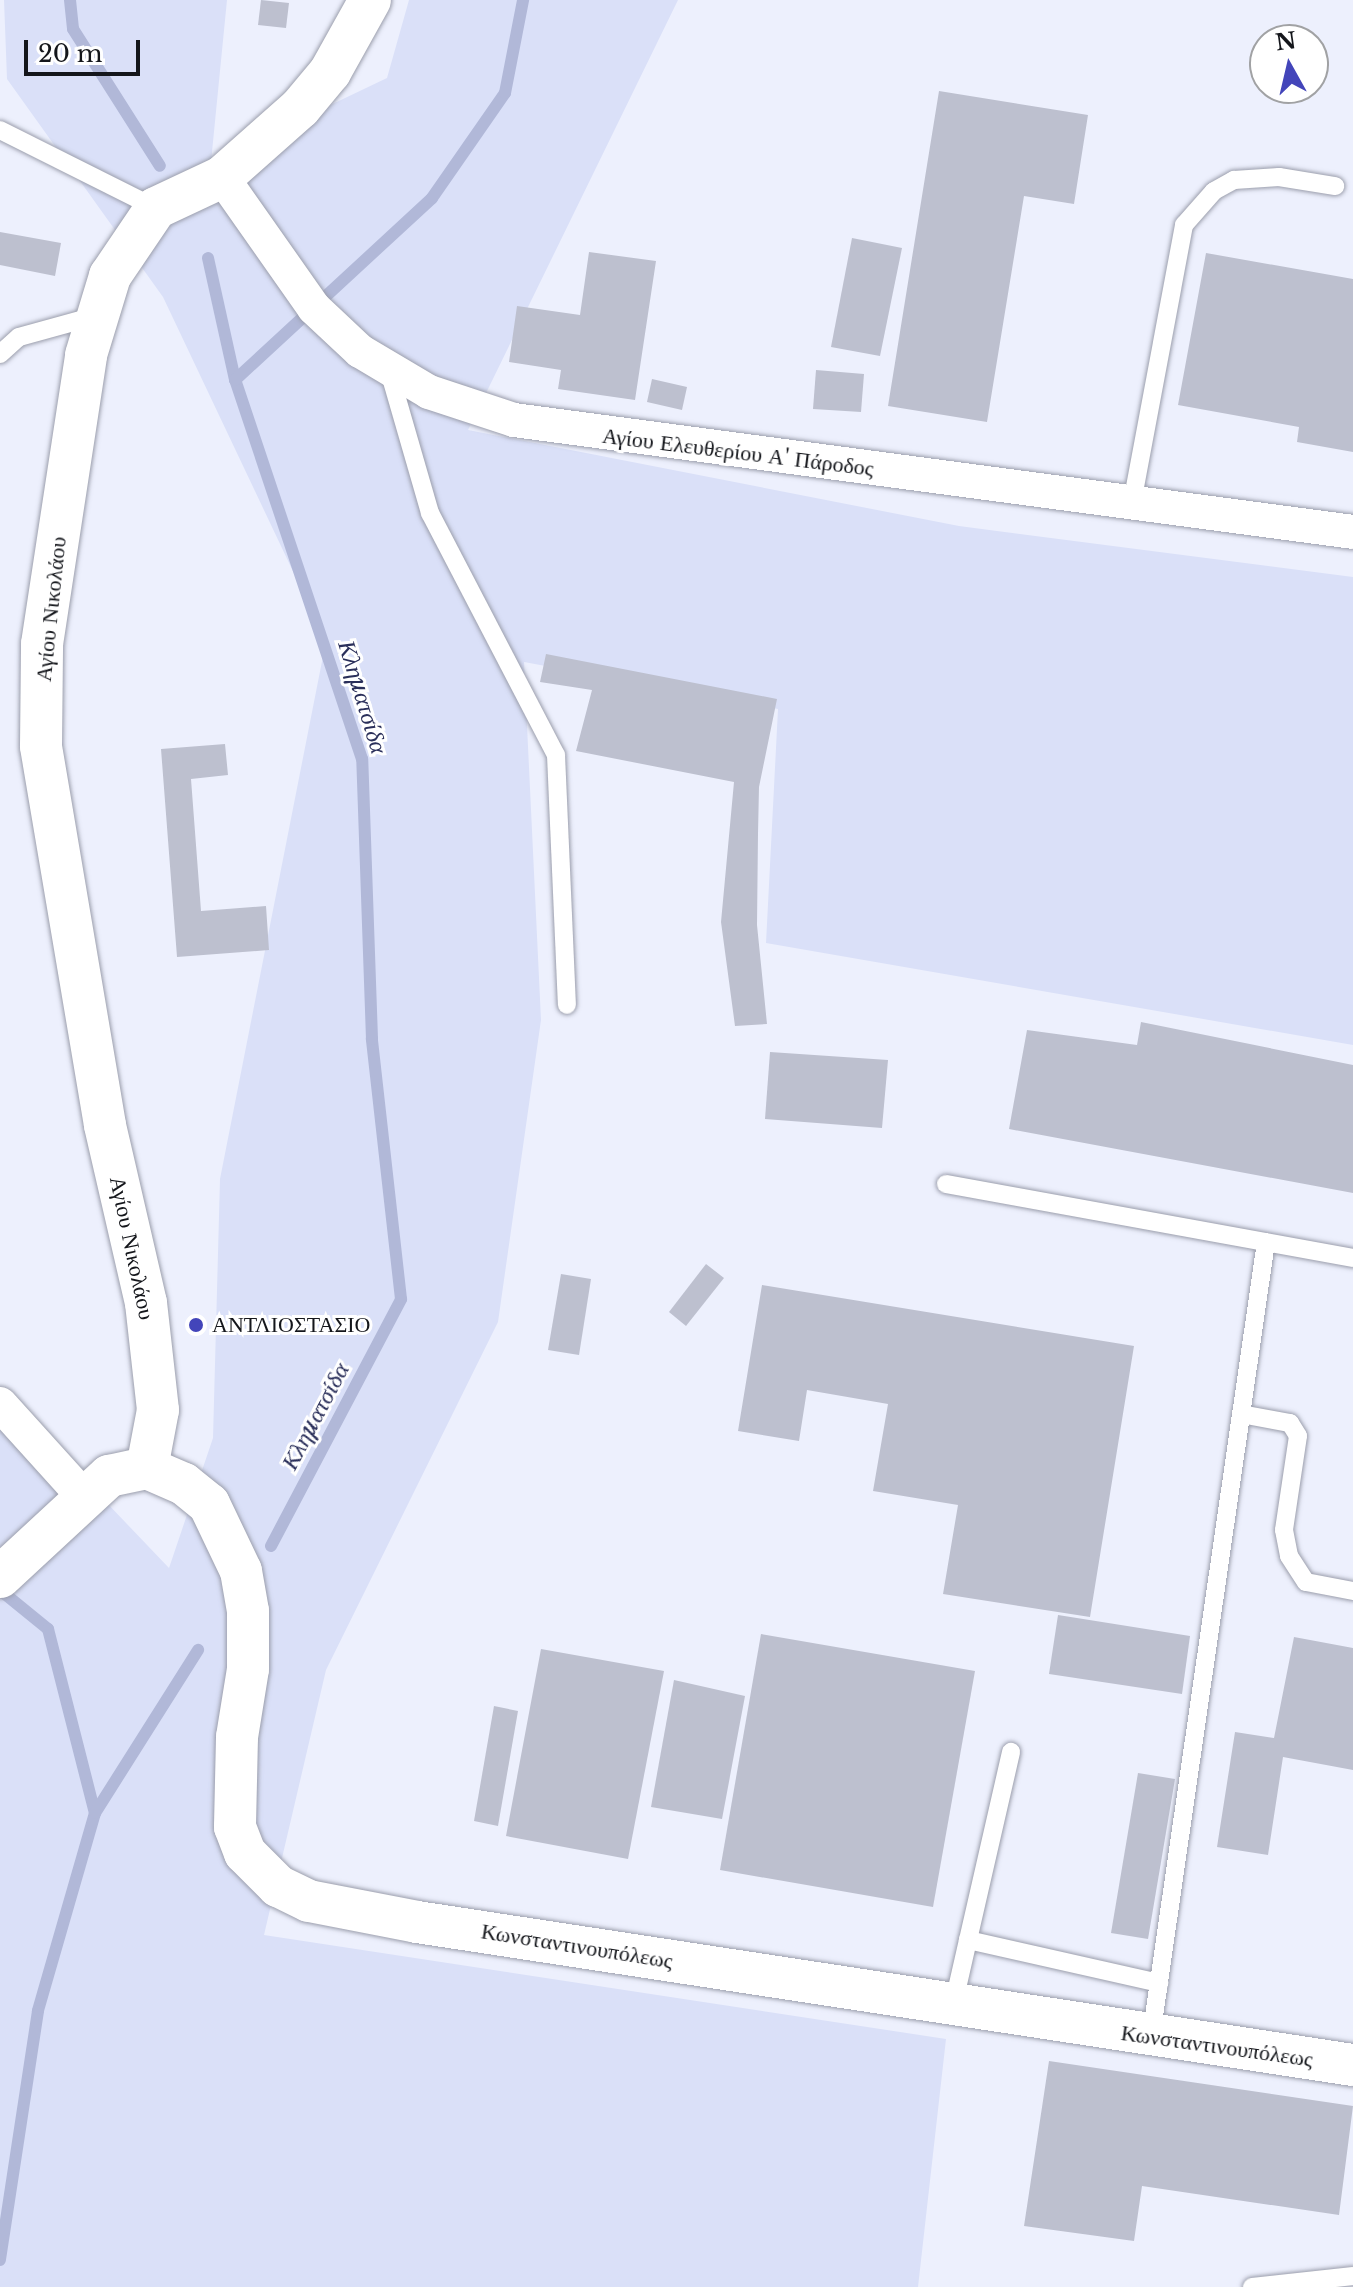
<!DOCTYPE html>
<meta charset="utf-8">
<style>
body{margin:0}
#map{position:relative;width:1353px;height:2287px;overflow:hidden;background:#fafbfe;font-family:"Libre Baskerville",serif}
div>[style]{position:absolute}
.built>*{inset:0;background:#edf0fd}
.green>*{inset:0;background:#dae0f8}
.stream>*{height:12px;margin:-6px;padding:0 6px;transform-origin:6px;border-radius:6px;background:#b1b8d8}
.building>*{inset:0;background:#bdc0cf}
.roads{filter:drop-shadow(0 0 2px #9b9eac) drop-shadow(0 0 2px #9b9eac)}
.service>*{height:18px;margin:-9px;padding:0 9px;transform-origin:9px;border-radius:9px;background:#fff}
.minor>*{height:34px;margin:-17px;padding:0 17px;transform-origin:17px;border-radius:17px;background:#fff}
.tertiary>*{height:42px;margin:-21px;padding:0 21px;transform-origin:21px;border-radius:21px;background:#fff}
.dots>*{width:22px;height:22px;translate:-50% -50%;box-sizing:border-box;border:4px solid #fff;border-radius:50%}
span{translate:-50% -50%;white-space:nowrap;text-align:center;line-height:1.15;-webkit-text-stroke:6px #fff;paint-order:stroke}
.street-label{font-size:22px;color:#14161b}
.poi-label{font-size:22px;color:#14161b}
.left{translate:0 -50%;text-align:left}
.water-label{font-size:24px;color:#2a2f5a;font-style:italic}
.north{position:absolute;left:1249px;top:24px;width:80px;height:80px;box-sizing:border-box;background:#fff;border:2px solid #a1a2a4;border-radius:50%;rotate:352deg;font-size:22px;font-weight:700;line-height:32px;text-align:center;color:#14161b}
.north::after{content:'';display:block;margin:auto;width:28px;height:36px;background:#4345ba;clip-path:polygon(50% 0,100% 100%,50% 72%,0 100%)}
.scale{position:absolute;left:24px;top:40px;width:116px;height:36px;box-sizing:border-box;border:4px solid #14161b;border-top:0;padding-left:10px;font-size:24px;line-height:28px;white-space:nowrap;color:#14161b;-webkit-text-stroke:6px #fff;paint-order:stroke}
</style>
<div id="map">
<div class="built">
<div style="clip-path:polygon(evenodd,0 0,1353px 0,1353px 2287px,0 2287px,0 0,1265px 40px,1313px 40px,1313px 88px,1265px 88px,1265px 40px)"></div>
</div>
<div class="green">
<div style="clip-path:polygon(4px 0,227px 0,211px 162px,387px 78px,409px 0,678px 0,468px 430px,959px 526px,1353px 577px,1353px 1045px,766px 943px,778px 709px,524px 662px,541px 1020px,498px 1322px,326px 1670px,264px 1935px,946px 2039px,918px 2287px,0 2287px,0 1391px,169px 1568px,213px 1438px,220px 1179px,326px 641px,163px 297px,7px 79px)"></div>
</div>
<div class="stream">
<div style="left:70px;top:0;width:29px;rotate:84deg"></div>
<div style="left:73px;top:29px;width:162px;rotate:57.6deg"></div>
<div style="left:208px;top:258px;width:125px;rotate:77.5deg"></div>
<div style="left:271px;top:1546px;width:279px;rotate:-62.2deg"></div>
<div style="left:401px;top:1299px;width:262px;rotate:-96.4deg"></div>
<div style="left:372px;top:1039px;width:280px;rotate:-92deg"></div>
<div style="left:362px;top:759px;width:400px;rotate:-108.5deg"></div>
<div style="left:235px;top:380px;width:268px;rotate:-42.7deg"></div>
<div style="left:432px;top:198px;width:128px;rotate:-55.2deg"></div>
<div style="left:505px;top:93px;width:95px;rotate:-79deg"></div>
<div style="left:0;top:1590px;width:62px;rotate:39.1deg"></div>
<div style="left:48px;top:1629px;width:190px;rotate:75.7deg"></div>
<div style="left:95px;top:1813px;width:206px;rotate:106.1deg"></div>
<div style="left:38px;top:2011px;width:252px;rotate:98.7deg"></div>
<div style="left:95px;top:1813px;width:193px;rotate:-57.7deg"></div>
</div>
<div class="building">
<div style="clip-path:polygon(261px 0,289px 3px,286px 28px,258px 25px)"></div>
<div style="clip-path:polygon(939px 91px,1088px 115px,1074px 204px,1024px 196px,987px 422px,888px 406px)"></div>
<div style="clip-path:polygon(0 232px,61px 243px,55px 276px,0 265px)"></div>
<div style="clip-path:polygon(852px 238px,902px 248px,880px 356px,831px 347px)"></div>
<div style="clip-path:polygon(589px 252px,656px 261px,635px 400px,558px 389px,561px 370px,509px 362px,517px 306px,580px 315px)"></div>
<div style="clip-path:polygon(1206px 253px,1353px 279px,1353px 452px,1297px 442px,1299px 427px,1178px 405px)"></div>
<div style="clip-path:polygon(816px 370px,864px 374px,861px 412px,813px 409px)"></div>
<div style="clip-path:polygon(652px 379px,687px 387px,682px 410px,647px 402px)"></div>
<div style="clip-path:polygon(546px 654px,777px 699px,759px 787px,758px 834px,757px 925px,767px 1024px,735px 1026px,721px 922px,734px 782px,576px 751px,592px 690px,540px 682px)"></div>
<div style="clip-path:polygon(225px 744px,228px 775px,191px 779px,201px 911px,266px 906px,269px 950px,177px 957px,161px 749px)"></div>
<div style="clip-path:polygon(1141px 1022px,1353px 1065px,1353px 1193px,1009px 1129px,1027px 1030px,1137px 1045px)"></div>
<div style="clip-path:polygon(770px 1052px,888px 1060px,882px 1128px,765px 1119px)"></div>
<div style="clip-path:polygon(706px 1264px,724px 1278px,686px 1326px,669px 1312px)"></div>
<div style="clip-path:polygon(561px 1274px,591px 1279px,579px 1355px,548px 1350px)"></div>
<div style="clip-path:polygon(762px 1285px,1134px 1346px,1090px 1617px,943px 1594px,958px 1505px,873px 1491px,888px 1404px,807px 1390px,799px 1441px,738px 1431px)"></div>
<div style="clip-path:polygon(1058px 1615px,1190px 1636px,1182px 1694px,1049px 1674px)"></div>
<div style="clip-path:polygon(761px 1634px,975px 1671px,933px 1907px,720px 1870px)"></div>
<div style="clip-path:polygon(1294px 1637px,1353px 1648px,1353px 1770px,1283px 1757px,1268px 1855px,1217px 1847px,1235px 1732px,1274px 1738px)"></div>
<div style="clip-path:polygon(541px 1649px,664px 1671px,628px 1859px,506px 1836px)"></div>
<div style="clip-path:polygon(674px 1680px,745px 1696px,722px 1819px,651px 1807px)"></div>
<div style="clip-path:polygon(494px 1706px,518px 1711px,498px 1826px,474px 1821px)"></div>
<div style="clip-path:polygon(1138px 1773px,1175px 1779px,1148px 1939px,1111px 1933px)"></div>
<div style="clip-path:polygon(1049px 2061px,1353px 2106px,1339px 2215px,1142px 2186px,1134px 2241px,1024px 2226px)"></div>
</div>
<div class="roads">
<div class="service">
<div style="left:0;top:130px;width:174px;rotate:26.6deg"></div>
<div style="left:0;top:354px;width:25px;rotate:-42deg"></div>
<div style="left:19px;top:337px;width:79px;rotate:-15.4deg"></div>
<div style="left:389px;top:371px;width:148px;rotate:73.9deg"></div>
<div style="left:430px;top:513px;width:273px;rotate:62.5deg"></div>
<div style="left:556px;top:755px;width:250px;rotate:87.5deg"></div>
<div style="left:1132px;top:503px;width:283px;rotate:-79.4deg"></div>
<div style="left:1184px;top:225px;width:45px;rotate:-48.6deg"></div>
<div style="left:1214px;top:191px;width:23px;rotate:-29deg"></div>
<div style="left:1234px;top:180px;width:45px;rotate:-3.8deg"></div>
<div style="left:1279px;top:177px;width:57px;rotate:9.1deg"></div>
<div style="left:946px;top:1184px;width:414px;rotate:10.3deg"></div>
<div style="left:1241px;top:1414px;width:50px;rotate:10.4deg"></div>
<div style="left:1290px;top:1423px;width:15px;rotate:58deg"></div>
<div style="left:1298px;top:1436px;width:95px;rotate:98.5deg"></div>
<div style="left:1284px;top:1530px;width:26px;rotate:79deg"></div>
<div style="left:1289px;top:1556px;width:31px;rotate:57deg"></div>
<div style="left:1306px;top:1582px;width:48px;rotate:10.8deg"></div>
<div style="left:968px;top:1940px;width:193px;rotate:-77.1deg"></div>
<div style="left:953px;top:2006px;width:68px;rotate:-77.2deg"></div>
<div style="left:968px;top:1940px;width:196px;rotate:12.7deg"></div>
<div style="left:1151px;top:2037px;width:803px;rotate:-81.77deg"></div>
<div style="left:1252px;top:2287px;width:102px;rotate:-6.2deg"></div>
</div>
<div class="minor">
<div style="left:222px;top:177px;width:160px;rotate:54.9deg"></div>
<div style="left:314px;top:308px;width:63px;rotate:43.1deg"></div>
<div style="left:360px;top:351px;width:80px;rotate:30.7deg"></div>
<div style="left:429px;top:392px;width:89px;rotate:18.2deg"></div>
<div style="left:514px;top:420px;width:846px;rotate:7.6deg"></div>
<div style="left:0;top:1404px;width:125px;rotate:47.9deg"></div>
</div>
<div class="tertiary">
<div style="left:147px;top:1468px;width:59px;rotate:-79.3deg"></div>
<div style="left:158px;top:1410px;width:108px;rotate:-96.4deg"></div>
<div style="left:146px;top:1303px;width:183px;rotate:-103deg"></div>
<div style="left:105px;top:1125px;width:384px;rotate:-99.6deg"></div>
<div style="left:41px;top:746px;width:102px;rotate:-89.4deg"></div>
<div style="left:42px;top:644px;width:292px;rotate:-81.3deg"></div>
<div style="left:86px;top:355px;width:83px;rotate:-73.1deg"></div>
<div style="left:110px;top:276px;width:82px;rotate:-55.9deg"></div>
<div style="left:156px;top:208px;width:73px;rotate:-25.2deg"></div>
<div style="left:222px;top:177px;width:104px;rotate:-41.5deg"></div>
<div style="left:300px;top:108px;width:47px;rotate:-50.2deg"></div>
<div style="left:330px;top:72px;width:82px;rotate:-60.9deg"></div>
<div style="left:147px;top:1468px;width:40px;rotate:23.4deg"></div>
<div style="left:184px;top:1484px;width:32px;rotate:39deg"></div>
<div style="left:209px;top:1504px;width:74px;rotate:64.5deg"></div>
<div style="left:241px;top:1571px;width:41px;rotate:80.1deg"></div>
<div style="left:248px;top:1611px;width:58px;rotate:90deg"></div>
<div style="left:248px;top:1669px;width:69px;rotate:99.2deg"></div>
<div style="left:237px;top:1737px;width:90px;rotate:91.3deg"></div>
<div style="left:235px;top:1827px;width:28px;rotate:69deg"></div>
<div style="left:245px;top:1853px;width:47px;rotate:45deg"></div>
<div style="left:278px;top:1886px;width:34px;rotate:26deg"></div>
<div style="left:309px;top:1901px;width:110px;rotate:11deg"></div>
<div style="left:417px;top:1922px;width:947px;rotate:8.69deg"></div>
<div style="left:0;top:1577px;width:149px;rotate:-42.8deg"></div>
<div style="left:109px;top:1476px;width:39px;rotate:-12deg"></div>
</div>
</div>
<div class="dots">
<div style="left:196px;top:1325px;background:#4345ba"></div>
</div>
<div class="street-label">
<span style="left:738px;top:452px;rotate:7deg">Αγίου Ελευθερίου Α' Πάροδος</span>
<span style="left:51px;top:609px;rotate:-84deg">Αγίου Νικολάου</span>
<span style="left:132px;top:1248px;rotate:78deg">Αγίου Νικολάου</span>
<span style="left:577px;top:1946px;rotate:9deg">Κωνσταντινουπόλεως</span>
<span style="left:1217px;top:2046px;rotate:8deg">Κωνσταντινουπόλεως</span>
</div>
<div class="poi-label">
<span class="left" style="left:212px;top:1325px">ΑΝΤΛΙΟΣΤΑΣΙΟ</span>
</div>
<div class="water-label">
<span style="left:363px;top:697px;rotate:73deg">Κληματσίδα</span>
<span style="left:315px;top:1416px;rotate:-62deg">Κληματσίδα</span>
</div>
<div class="north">N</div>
<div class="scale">20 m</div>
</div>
